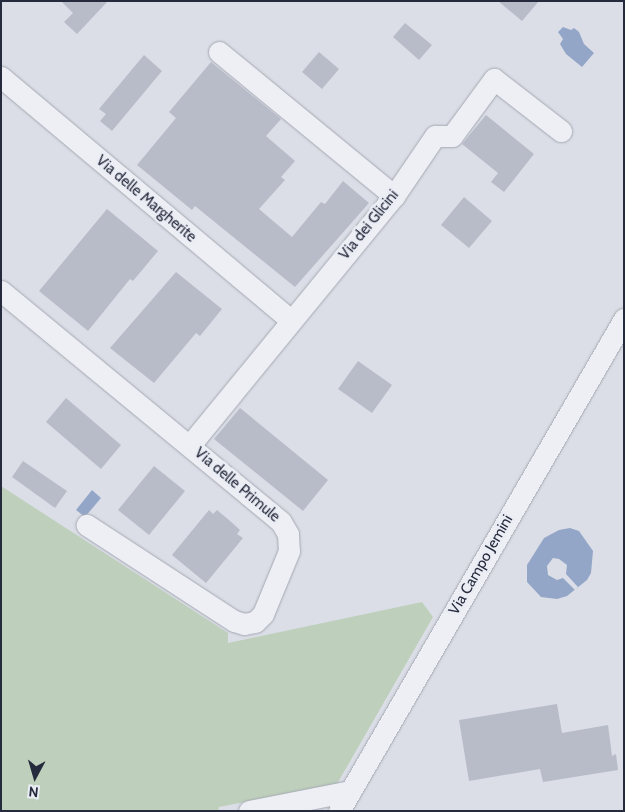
<!DOCTYPE html>
<style>
body{margin:0}
#map{position:relative;width:625px;height:812px;overflow:hidden;background:#dbdee6;font-family:Cabin,sans-serif}
div>[style]{position:absolute}
.green>*{inset:0;background:#bed0bc}
.water>*{inset:0;background:#94a6c8}
.pier>*{inset:0;background:#dbdee6}
.building>*{inset:0;background:#b8bcc9}
.roads{filter:drop-shadow(0 0 1px #a4a8b3) drop-shadow(0 0 1px #a4a8b3)}
.minor>*{height:21px;margin:-10.5px;padding:0 10.5px;transform-origin:10.5px;border-radius:10.5px;background:#eeeff4}
span{translate:-50% -50%;white-space:nowrap;text-align:center;line-height:1.15;-webkit-text-stroke:5px #eaedf4;paint-order:stroke}
.street-label{font-size:15px;color:#252a3c}
.frame{position:absolute;inset:0;border:2px solid #252a3c;pointer-events:none}
.north{position:absolute;left:10px;top:752px;width:50px;height:50px;-webkit-text-stroke:4px #eaedf4;paint-order:stroke;rotate:186deg;font-size:14px;font-weight:700;line-height:20px;text-align:center;color:#252a3c}
.north::after{content:'';display:block;margin:auto;width:18px;height:22px;background:#252a3c;clip-path:polygon(50% 0,100% 100%,50% 72%,0 100%)}
</style>
<div id="map">
<div class="green">
<div style="clip-path:polygon(1px 486px,228px 633px,228px 643px,422px 602px,433px 617px,337px 784px,219px 807px,218px 811px,1px 811px)"></div>
</div>
<div class="water">
<div style="clip-path:polygon(563px 27px,571px 30px,574px 28px,579px 32px,584px 44px,594px 53px,582px 67px,566px 54px,560px 44px,563px 39px,558px 32px)"></div>
<div style="clip-path:polygon(92px 490px,101px 498px,85px 517px,76px 510px)"></div>
<div style="clip-path:polygon(570px 528px,579px 531px,593px 551px,591px 573px,587px 580px,567px 596px,557px 599px,541px 597px,527px 582px,527px 565px,544px 538px,559px 530px)"></div>
</div>
<div class="pier">
<div style="clip-path:polygon(553px 558px,559px 559px,567px 565px,566px 574px,578px 587px,575px 590px,563px 578px,557px 580px,548px 575px,547px 566px)"></div>
</div>
<div class="building">
<div style="clip-path:polygon(61px 1px,108px 1px,77px 34px,64px 22px,73px 13px)"></div>
<div style="clip-path:polygon(498px 1px,539px 1px,522px 21px)"></div>
<div style="clip-path:polygon(405px 23px,432px 45px,419px 60px,393px 37px)"></div>
<div style="clip-path:polygon(319px 52px,339px 69px,322px 89px,302px 72px)"></div>
<div style="clip-path:polygon(144px 55px,162px 71px,112px 131px,100px 121px,106px 114px,99px 109px)"></div>
<div style="clip-path:polygon(211px 62px,281px 119px,266px 136px,295px 161px,281px 177px,285px 180px,259px 209px,292px 237px,321px 202px,325px 204px,343px 181px,369px 203px,295px 287px,195px 206px,192px 210px,137px 165px,176px 118px,169px 112px)"></div>
<div style="clip-path:polygon(486px 115px,534px 154px,504px 192px,491px 182px,498px 173px,462px 144px)"></div>
<div style="clip-path:polygon(464px 197px,492px 221px,469px 248px,441px 225px)"></div>
<div style="clip-path:polygon(107px 209px,158px 251px,133px 281px,130px 279px,88px 331px,39px 291px)"></div>
<div style="clip-path:polygon(176px 272px,222px 309px,200px 336px,196px 333px,154px 383px,110px 348px)"></div>
<div style="clip-path:polygon(358px 361px,392px 385px,372px 413px,338px 389px)"></div>
<div style="clip-path:polygon(66px 398px,121px 445px,101px 469px,46px 422px)"></div>
<div style="clip-path:polygon(240px 408px,328px 480px,303px 511px,214px 439px)"></div>
<div style="clip-path:polygon(23px 461px,67px 491px,55px 508px,12px 477px)"></div>
<div style="clip-path:polygon(154px 466px,185px 491px,149px 535px,118px 510px)"></div>
<div style="clip-path:polygon(209px 510px,213px 514px,217px 510px,229px 520px,240px 530px,237px 534px,243px 538px,206px 583px,172px 555px)"></div>
<div style="clip-path:polygon(557px 704px,562px 733px,608px 725px,612px 756px,616px 754px,618px 770px,543px 782px,540px 769px,469px 781px,459px 720px)"></div>
</div>
<div class="roads">
<div class="minor">
<div style="left:219px;top:52px;width:227px;rotate:39.4deg"></div>
<div style="left:1px;top:77px;width:378px;rotate:40deg"></div>
<div style="left:1px;top:291px;width:363px;rotate:39.5deg"></div>
<div style="left:281px;top:522px;width:14px;rotate:60deg"></div>
<div style="left:288px;top:534px;width:17px;rotate:87deg"></div>
<div style="left:289px;top:551px;width:68px;rotate:112.4deg"></div>
<div style="left:263px;top:614px;width:11px;rotate:135deg"></div>
<div style="left:255px;top:622px;width:11px;rotate:170deg"></div>
<div style="left:244px;top:624px;width:10px;rotate:-163deg"></div>
<div style="left:234px;top:621px;width:176px;rotate:-146.9deg"></div>
<div style="left:190px;top:445px;width:322px;rotate:-50.7deg"></div>
<div style="left:394px;top:196px;width:73px;rotate:-55.7deg"></div>
<div style="left:435px;top:136px;width:17px"></div>
<div style="left:452px;top:136px;width:71px;rotate:-53.6deg"></div>
<div style="left:494px;top:79px;width:85px;rotate:37.8deg"></div>
<div style="left:249px;top:811px;width:103px;rotate:-11.2deg"></div>
<div style="left:339px;top:811px;width:569px;rotate:-59.92deg"></div>
</div>
</div>
<div class="street-label">
<span style="left:146px;top:199px;rotate:40deg">Via delle Margherite</span>
<span style="left:369px;top:225px;rotate:-51deg">Via dei Glicini</span>
<span style="left:237px;top:485px;rotate:40deg">Via delle Primule</span>
<span style="left:481px;top:565px;rotate:-60deg">Via Campo Jemini</span>
</div>
<div class="frame"></div>
<div class="north">N</div>
</div>
